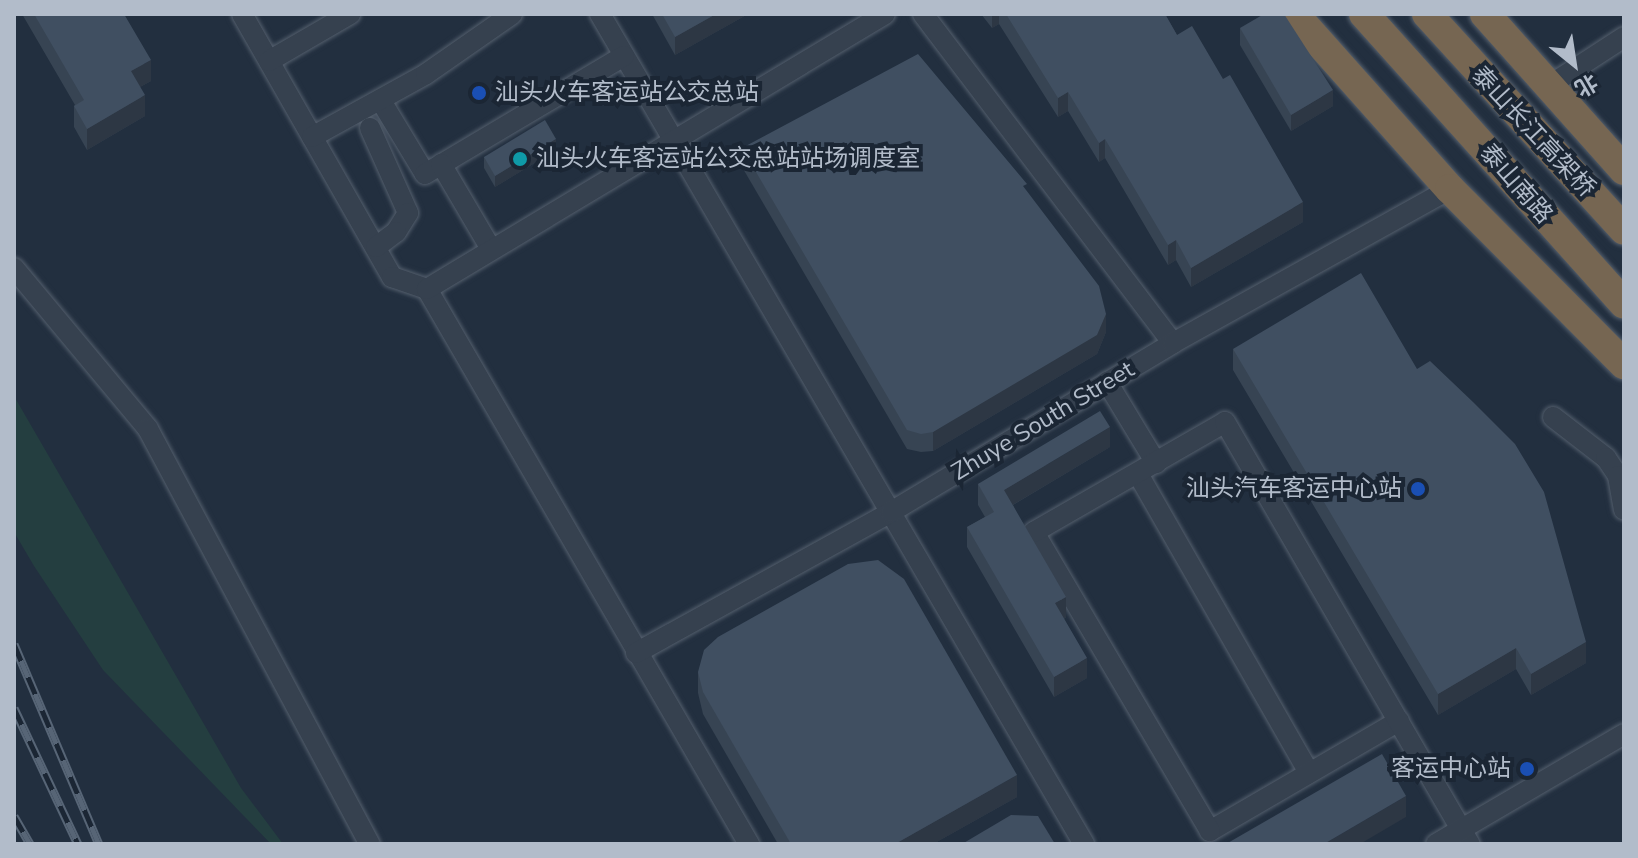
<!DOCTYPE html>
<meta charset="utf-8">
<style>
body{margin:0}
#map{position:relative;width:1638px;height:858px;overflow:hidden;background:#222f3f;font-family:"Nunito Sans","Noto Sans SC",sans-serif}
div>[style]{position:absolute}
.green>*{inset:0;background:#243e40}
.roads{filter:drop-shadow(0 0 2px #545f6d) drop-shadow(0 0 2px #545f6d)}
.minor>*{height:20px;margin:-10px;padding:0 10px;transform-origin:10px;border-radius:10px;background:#36414f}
.highway>*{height:30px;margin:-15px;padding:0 15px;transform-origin:15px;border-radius:15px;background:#766652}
.rail>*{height:9px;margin-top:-4.5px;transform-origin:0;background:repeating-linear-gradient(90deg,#1b2634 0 18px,#576576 0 36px);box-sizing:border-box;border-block:2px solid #576576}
.wall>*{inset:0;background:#374453}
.shaded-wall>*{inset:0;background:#2d3744}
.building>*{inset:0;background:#404f61}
.dots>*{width:22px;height:22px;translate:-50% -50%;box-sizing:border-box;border:4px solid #1b2634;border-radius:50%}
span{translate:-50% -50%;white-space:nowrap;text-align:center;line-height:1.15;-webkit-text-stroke:8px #1b2634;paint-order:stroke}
.poi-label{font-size:24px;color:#b2bcca}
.left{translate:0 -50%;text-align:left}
.right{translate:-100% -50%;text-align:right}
.street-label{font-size:24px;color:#b2bcca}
.frame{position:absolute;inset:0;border:16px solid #b2bcca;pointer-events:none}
.north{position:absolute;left:1534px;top:24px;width:80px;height:80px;-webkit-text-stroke:6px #1b2634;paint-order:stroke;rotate:150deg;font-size:22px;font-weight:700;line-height:32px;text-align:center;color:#b2bcca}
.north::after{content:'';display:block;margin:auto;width:28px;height:36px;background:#b2bcca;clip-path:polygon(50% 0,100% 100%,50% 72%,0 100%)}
</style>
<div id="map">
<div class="green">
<div style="clip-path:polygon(14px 396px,241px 788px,283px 844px,271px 844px,103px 670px,34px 566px,14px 532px)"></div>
</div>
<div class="roads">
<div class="minor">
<div style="left:242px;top:14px;width:303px;rotate:60.3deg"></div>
<div style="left:392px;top:277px;width:37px;rotate:19deg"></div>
<div style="left:427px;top:289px;width:642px;rotate:59.88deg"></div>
<div style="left:600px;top:14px;width:961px;rotate:59.75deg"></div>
<div style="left:923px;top:14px;width:413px;rotate:52.8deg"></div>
<div style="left:269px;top:61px;width:94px;rotate:-30.1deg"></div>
<div style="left:1552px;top:84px;width:86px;rotate:-33.1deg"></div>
<div style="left:381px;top:101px;width:85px;rotate:58.9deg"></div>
<div style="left:425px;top:174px;width:231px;rotate:-30.7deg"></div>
<div style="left:370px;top:128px;width:93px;rotate:65.9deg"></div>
<div style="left:408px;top:213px;width:22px;rotate:122deg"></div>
<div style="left:396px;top:232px;width:25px;rotate:143deg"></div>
<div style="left:312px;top:137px;width:130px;rotate:-28.9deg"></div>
<div style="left:426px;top:74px;width:105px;rotate:-34.9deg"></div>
<div style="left:441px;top:164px;width:99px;rotate:59.5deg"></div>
<div style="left:14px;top:268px;width:209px;rotate:50.2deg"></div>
<div style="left:148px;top:429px;width:471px;rotate:61.9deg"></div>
<div style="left:427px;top:289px;width:534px;rotate:-30.98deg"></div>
<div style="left:1107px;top:382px;width:95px;rotate:58.8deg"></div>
<div style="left:1553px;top:417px;width:67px;rotate:37.7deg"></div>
<div style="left:1606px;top:458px;width:22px;rotate:56deg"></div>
<div style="left:1618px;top:476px;width:34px;rotate:80deg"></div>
<div style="left:1138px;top:474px;width:344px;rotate:60.2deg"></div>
<div style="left:636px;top:653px;width:291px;rotate:-28.9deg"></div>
<div style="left:891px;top:512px;width:329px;rotate:-30.9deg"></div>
<div style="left:1173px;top:343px;width:317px;rotate:-29.1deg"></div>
<div style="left:1399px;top:721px;width:219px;rotate:149.8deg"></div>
<div style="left:1210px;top:831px;width:347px;rotate:-120.5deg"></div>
<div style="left:1034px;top:532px;width:220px;rotate:-29.9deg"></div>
<div style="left:1225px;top:422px;width:488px;rotate:59.9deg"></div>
<div style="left:1436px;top:844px;width:218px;rotate:-30.3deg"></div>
</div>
<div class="highway">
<div style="left:1294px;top:14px;width:234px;rotate:48.3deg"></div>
<div style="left:1450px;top:189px;width:247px;rotate:45.2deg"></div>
<div style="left:1364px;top:14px;width:389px;rotate:48.1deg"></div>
<div style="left:1427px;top:14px;width:292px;rotate:47.6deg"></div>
<div style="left:1485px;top:14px;width:209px;rotate:48.3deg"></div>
</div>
</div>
<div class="rail">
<div style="left:14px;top:644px;width:217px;rotate:67deg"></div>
<div style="left:14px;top:708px;width:150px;rotate:64.8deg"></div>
<div style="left:14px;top:816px;width:32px;rotate:60deg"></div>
</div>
<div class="wall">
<div style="clip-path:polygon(22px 14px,124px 14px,151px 81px,140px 87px,145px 116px,87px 150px,74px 127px,74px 106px,75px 105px)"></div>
<div style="clip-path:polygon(652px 14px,748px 14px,675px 55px)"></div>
<div style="clip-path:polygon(981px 14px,1165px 14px,1177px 35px,1303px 222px,1191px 287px,1176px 260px,1168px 265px,1105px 158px,1099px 162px,1068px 111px,1058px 117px,999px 24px,992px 28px)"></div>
<div style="clip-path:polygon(1240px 28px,1333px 106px,1291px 131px,1240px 45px)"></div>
<div style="clip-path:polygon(742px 148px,1027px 192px,1106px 332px,1097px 354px,933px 451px,921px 452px,907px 449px,742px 167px)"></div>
<div style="clip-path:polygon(556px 150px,495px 187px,484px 168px,484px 157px)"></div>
<div style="clip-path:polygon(1233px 349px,1586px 663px,1531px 695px,1516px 669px,1438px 715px,1233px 370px)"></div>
<div style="clip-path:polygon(1110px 447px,1013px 505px,1066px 617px,1064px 619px,1087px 678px,1054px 697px,967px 547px,967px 527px,985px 517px,978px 505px,978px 484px)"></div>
<div style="clip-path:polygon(698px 672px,1017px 797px,933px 844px,778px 844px,703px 714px,698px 693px)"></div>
</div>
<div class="shaded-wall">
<div style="clip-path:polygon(716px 14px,748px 14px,675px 55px,675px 37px)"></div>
<div style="clip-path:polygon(992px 14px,999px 14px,999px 24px,992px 28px)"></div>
<div style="clip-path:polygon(151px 60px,151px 81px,131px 92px,131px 71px)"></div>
<div style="clip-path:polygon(1333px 90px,1333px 106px,1291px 131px,1291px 115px)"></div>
<div style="clip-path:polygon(1068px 92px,1068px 111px,1058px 117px,1058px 98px)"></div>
<div style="clip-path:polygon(145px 95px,145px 116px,87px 150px,87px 129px)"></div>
<div style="clip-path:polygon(556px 139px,556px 150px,495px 187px,495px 176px)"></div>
<div style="clip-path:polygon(1105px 139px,1105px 158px,1099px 162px,1099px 143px)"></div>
<div style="clip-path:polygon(1303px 202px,1303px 222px,1191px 287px,1191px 268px)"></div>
<div style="clip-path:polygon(1176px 240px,1176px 260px,1168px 265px,1168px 245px)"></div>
<div style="clip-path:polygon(1106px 314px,1106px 332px,1097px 354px,933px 451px,933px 432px)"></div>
<div style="clip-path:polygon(1110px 427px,1110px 447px,1004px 510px,1004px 490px)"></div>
<div style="clip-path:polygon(1066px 597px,1066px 617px,1055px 624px,1055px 603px)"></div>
<div style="clip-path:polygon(1586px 642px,1586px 663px,1531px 695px,1531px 674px)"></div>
<div style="clip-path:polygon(1516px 648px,1516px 669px,1438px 715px,1438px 694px)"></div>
<div style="clip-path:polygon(1087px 658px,1087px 678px,1054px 697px,1054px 677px)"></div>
<div style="clip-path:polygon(1017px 775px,1017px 797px,933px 844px,895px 844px)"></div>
<div style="clip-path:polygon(1406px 796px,1406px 817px,1360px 844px,1324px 844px)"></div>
</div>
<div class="building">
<div style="clip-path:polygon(34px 14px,124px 14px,151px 60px,131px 71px,145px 95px,87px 129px,74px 106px,84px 100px)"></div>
<div style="clip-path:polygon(662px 14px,716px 14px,675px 37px)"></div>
<div style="clip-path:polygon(1006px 14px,1165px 14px,1177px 35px,1192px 26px,1223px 79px,1230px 75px,1303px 202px,1191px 268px,1176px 240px,1168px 245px,1105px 139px,1099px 143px,1068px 92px,1058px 98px)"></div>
<div style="clip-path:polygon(1264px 14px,1284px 14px,1333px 90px,1291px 115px,1240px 28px)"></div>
<div style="clip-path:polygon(918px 54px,1027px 184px,1023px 186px,1099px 286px,1106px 314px,1097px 335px,933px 432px,921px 434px,907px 430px,742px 148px)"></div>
<div style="clip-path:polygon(545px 120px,556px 139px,495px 176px,484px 157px)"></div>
<div style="clip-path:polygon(1361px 273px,1417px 369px,1430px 361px,1473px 402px,1515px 444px,1544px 492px,1586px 642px,1531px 674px,1516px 648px,1438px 694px,1233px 349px)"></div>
<div style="clip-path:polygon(1100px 411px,1110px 427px,1004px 490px,1066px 597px,1055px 603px,1087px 658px,1054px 677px,967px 527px,994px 512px,978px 484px)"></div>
<div style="clip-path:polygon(878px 560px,904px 579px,1017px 775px,895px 844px,791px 844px,703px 692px,698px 672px,704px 650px,718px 637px,848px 564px)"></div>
<div style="clip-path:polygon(1382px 754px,1406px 796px,1324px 844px,1226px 844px)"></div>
<div style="clip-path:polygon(1011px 815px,1038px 816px,1055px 844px,962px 844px)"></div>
</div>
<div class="dots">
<div style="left:479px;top:93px;background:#1a4fb4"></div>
<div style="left:520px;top:159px;background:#0f9aa8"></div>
<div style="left:1418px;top:489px;background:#1a4fb4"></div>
<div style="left:1527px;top:769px;background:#1a4fb4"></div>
</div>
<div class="poi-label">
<span class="left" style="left:495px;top:93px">汕头火车客运站公交总站</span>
<span class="left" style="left:536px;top:159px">汕头火车客运站公交总站站场调度室</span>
<span class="right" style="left:1402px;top:489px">汕头汽车客运中心站</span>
<span class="right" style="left:1511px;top:769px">客运中心站</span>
</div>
<div class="street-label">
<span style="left:1533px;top:132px;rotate:47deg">泰山长江高架桥</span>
<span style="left:1516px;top:184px;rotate:49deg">泰山南路</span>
<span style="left:1043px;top:421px;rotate:-31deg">Zhuye South Street</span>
</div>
<div class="frame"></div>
<div class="north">北</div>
</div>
